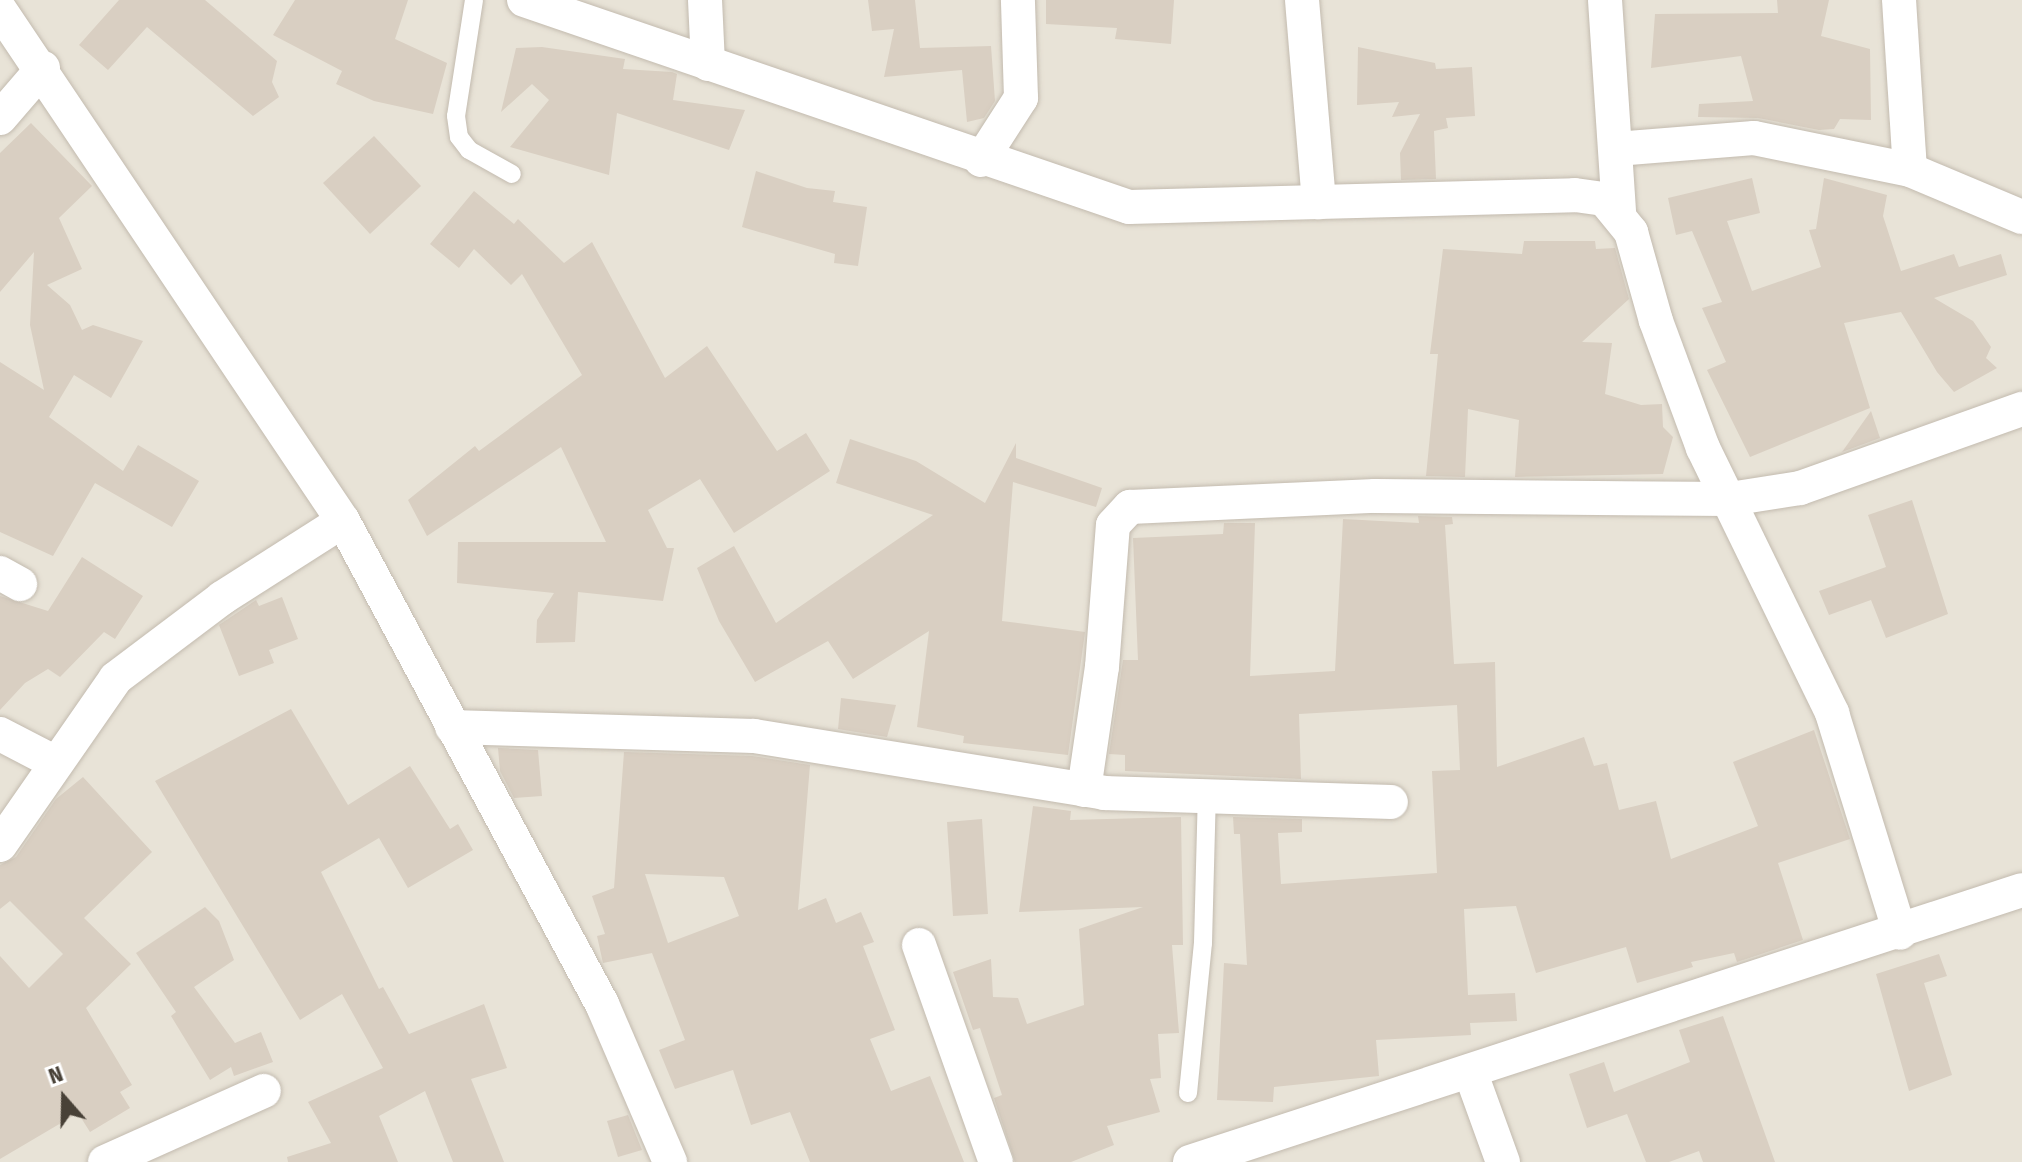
<!DOCTYPE html>
<style>
body{margin:0}
#map{position:relative;width:2022px;height:1162px;overflow:hidden;background:#f5f1e9;font-family:"Fira Sans Condensed",sans-serif}
div>[style]{position:absolute}
.residential>*{inset:0;background:#e8e3d7}
.building>*{inset:0;background:#d9cfc2}
.roads{filter:drop-shadow(0 0 2px #c3bbaf) drop-shadow(0 0 2px #c3bbaf)}
.service>*{height:18px;margin:-9px;padding:0 9px;transform-origin:9px;border-radius:9px;background:#fff}
.minor>*{height:34px;margin:-17px;padding:0 17px;transform-origin:17px;border-radius:17px;background:#fff}
span{translate:-50% -50%;white-space:nowrap;text-align:center;line-height:1.15;-webkit-text-stroke:7px #fff;paint-order:stroke}
.north{position:absolute;left:24px;top:1058px;width:80px;height:80px;-webkit-text-stroke:6px #fff;paint-order:stroke;rotate:340deg;font-size:22px;font-weight:700;line-height:32px;text-align:center;color:#484137}
.north::after{content:'';display:block;margin:auto;width:28px;height:36px;background:#484137;clip-path:polygon(50% 0,100% 100%,50% 72%,0 100%)}
</style>
<div id="map">
<div class="residential">
<div style="clip-path:polygon(0 0,2022px 0,2022px 1162px,0 1162px)"></div>
</div>
<div class="building">
<div style="clip-path:polygon(119px 0,205px 0,277px 61px,272px 82px,279px 97px,253px 116px,147px 27px,108px 70px,79px 45px)"></div>
<div style="clip-path:polygon(295px 0,408px 0,395px 39px,447px 63px,433px 114px,374px 101px,336px 84px,342px 71px,273px 35px)"></div>
<div style="clip-path:polygon(868px 0,915px 0,920px 48px,991px 46px,995px 101px,984px 118px,967px 122px,962px 70px,884px 77px,894px 29px,872px 31px)"></div>
<div style="clip-path:polygon(1046px 0,1174px 0,1171px 44px,1115px 39px,1117px 28px,1046px 24px)"></div>
<div style="clip-path:polygon(1777px 0,1829px 0,1821px 36px,1870px 49px,1871px 120px,1840px 119px,1834px 129px,1819px 130px,1758px 118px,1698px 117px,1699px 104px,1753px 101px,1741px 56px,1651px 68px,1655px 14px,1778px 13px)"></div>
<div style="clip-path:polygon(542px 47px,625px 59px,623px 69px,672px 72px,677px 74px,673px 100px,745px 110px,729px 150px,617px 113px,609px 175px,510px 147px,549px 100px,532px 84px,501px 112px,516px 48px)"></div>
<div style="clip-path:polygon(1358px 47px,1435px 63px,1436px 69px,1472px 67px,1475px 116px,1446px 118px,1448px 128px,1434px 131px,1436px 179px,1401px 180px,1400px 153px,1420px 114px,1392px 117px,1399px 102px,1357px 105px)"></div>
<div style="clip-path:polygon(31px 123px,92px 186px,59px 218px,82px 269px,47px 285px,70px 305px,82px 330px,93px 325px,143px 341px,111px 398px,74px 375px,49px 417px,123px 471px,138px 445px,199px 481px,172px 527px,95px 483px,53px 556px,0 532px,0 362px,44px 390px,30px 325px,34px 252px,0 292px,0 153px)"></div>
<div style="clip-path:polygon(374px 136px,421px 186px,370px 234px,323px 183px)"></div>
<div style="clip-path:polygon(756px 171px,807px 188px,835px 191px,833px 202px,867px 207px,858px 266px,834px 263px,835px 254px,742px 227px)"></div>
<div style="clip-path:polygon(1752px 178px,1760px 213px,1727px 221px,1752px 291px,1821px 267px,1809px 230px,1816px 229px,1824px 178px,1887px 195px,1883px 216px,1901px 271px,1954px 254px,1959px 267px,2001px 254px,2007px 275px,1934px 298px,1973px 321px,1991px 347px,1986px 358px,1997px 368px,1954px 392px,1937px 372px,1901px 312px,1844px 323px,1870px 408px,1750px 457px,1707px 370px,1726px 362px,1702px 308px,1722px 302px,1692px 231px,1676px 235px,1668px 198px)"></div>
<div style="clip-path:polygon(474px 191px,514px 224px,518px 219px,564px 263px,592px 242px,665px 378px,707px 346px,777px 451px,806px 433px,830px 471px,734px 533px,700px 479px,648px 510px,667px 548px,674px 548px,663px 601px,578px 592px,575px 642px,536px 643px,537px 620px,554px 593px,457px 583px,458px 542px,606px 542px,561px 447px,427px 536px,408px 500px,475px 446px,479px 451px,582px 375px,522px 274px,511px 285px,474px 249px,459px 268px,430px 244px)"></div>
<div style="clip-path:polygon(1524px 241px,1595px 241px,1596px 249px,1615px 248px,1629px 299px,1582px 342px,1612px 343px,1605px 394px,1641px 405px,1662px 404px,1663px 427px,1673px 437px,1663px 474px,1515px 477px,1519px 420px,1468px 409px,1465px 477px,1426px 476px,1438px 354px,1430px 354px,1443px 249px,1522px 254px)"></div>
<div style="clip-path:polygon(1871px 411px,1880px 438px,1842px 452px)"></div>
<div style="clip-path:polygon(850px 439px,916px 461px,985px 503px,1016px 443px,1016px 458px,1102px 488px,1096px 507px,1013px 482px,1002px 621px,1085px 632px,1068px 755px,963px 743px,964px 736px,917px 727px,929px 631px,853px 679px,828px 641px,755px 682px,719px 621px,697px 568px,734px 546px,776px 623px,933px 515px,836px 483px)"></div>
<div style="clip-path:polygon(1912px 500px,1948px 614px,1886px 638px,1871px 600px,1829px 615px,1819px 591px,1886px 567px,1868px 515px)"></div>
<div style="clip-path:polygon(1418px 516px,1452px 517px,1453px 524px,1445px 525px,1454px 664px,1495px 662px,1497px 767px,1584px 737px,1594px 766px,1607px 763px,1619px 810px,1656px 801px,1671px 859px,1758px 826px,1733px 762px,1814px 730px,1850px 839px,1778px 863px,1803px 940px,1737px 962px,1734px 953px,1691px 962px,1693px 967px,1637px 983px,1626px 947px,1536px 973px,1516px 906px,1464px 909px,1468px 995px,1515px 993px,1517px 1021px,1470px 1023px,1471px 1035px,1376px 1040px,1379px 1076px,1274px 1087px,1273px 1102px,1217px 1100px,1224px 963px,1247px 965px,1240px 834px,1234px 834px,1233px 817px,1302px 819px,1302px 832px,1278px 833px,1281px 884px,1437px 873px,1432px 771px,1460px 770px,1457px 705px,1299px 714px,1301px 779px,1125px 771px,1125px 755px,1109px 754px,1123px 660px,1138px 660px,1133px 538px,1223px 534px,1224px 523px,1255px 523px,1250px 676px,1335px 671px,1343px 519px,1419px 523px)"></div>
<div style="clip-path:polygon(82px 557px,143px 596px,115px 639px,104px 632px,60px 677px,48px 669px,25px 683px,0 710px,0 596px,48px 611px)"></div>
<div style="clip-path:polygon(282px 597px,298px 639px,269px 650px,274px 663px,239px 676px,219px 625px,256px 600px,259px 606px)"></div>
<div style="clip-path:polygon(841px 698px,896px 705px,887px 737px,838px 729px)"></div>
<div style="clip-path:polygon(291px 709px,348px 805px,410px 766px,450px 829px,458px 824px,473px 850px,408px 888px,379px 838px,321px 872px,379px 989px,383px 987px,409px 1034px,484px 1004px,507px 1068px,471px 1079px,504px 1162px,453px 1162px,425px 1091px,379px 1116px,398px 1162px,288px 1162px,287px 1157px,331px 1143px,308px 1102px,383px 1068px,342px 994px,300px 1020px,155px 781px)"></div>
<div style="clip-path:polygon(498px 748px,538px 750px,542px 796px,514px 798px,500px 771px)"></div>
<div style="clip-path:polygon(evenodd,624px 752px,752px 756px,810px 765px,798px 910px,826px 898px,836px 923px,861px 912px,874px 942px,863px 946px,895px 1030px,870px 1039px,891px 1091px,930px 1076px,964px 1162px,810px 1162px,790px 1112px,751px 1125px,733px 1070px,675px 1089px,659px 1050px,685px 1040px,652px 953px,603px 963px,597px 936px,605px 934px,592px 896px,614px 888px,624px 752px,645px 874px,724px 877px,739px 916px,668px 943px,645px 874px)"></div>
<div style="clip-path:polygon(83px 777px,152px 852px,84px 918px,131px 964px,86px 1008px,132px 1085px,120px 1092px,130px 1108px,90px 1132px,78px 1113px,0 1159px,0 956px,29px 988px,63px 954px,10px 901px,0 909px,0 865px,16px 857px,56px 799px)"></div>
<div style="clip-path:polygon(1033px 806px,1071px 811px,1070px 820px,1181px 817px,1183px 945px,1172px 945px,1179px 1033px,1158px 1034px,1161px 1078px,1150px 1079px,1160px 1112px,1107px 1126px,1114px 1145px,1071px 1162px,1015px 1162px,994px 1098px,1002px 1095px,980px 1028px,973px 1030px,953px 972px,991px 959px,993px 997px,1018px 998px,1027px 1024px,1084px 1005px,1079px 929px,1143px 907px,1019px 912px)"></div>
<div style="clip-path:polygon(982px 819px,988px 914px,953px 916px,947px 822px)"></div>
<div style="clip-path:polygon(205px 907px,219px 921px,234px 960px,194px 987px,235px 1043px,261px 1032px,273px 1062px,234px 1076px,231px 1067px,210px 1080px,171px 1016px,176px 1012px,136px 953px)"></div>
<div style="clip-path:polygon(1939px 954px,1947px 976px,1924px 983px,1952px 1075px,1909px 1091px,1876px 974px)"></div>
<div style="clip-path:polygon(1723px 1016px,1775px 1162px,1703px 1162px,1699px 1151px,1669px 1162px,1646px 1162px,1627px 1114px,1587px 1128px,1569px 1074px,1604px 1062px,1614px 1092px,1690px 1062px,1679px 1030px)"></div>
<div style="clip-path:polygon(628px 1115px,642px 1150px,618px 1157px,607px 1121px)"></div>
</div>
<div class="roads">
<div class="service">
<div style="left:474px;top:0;width:117px;rotate:98.8deg"></div>
<div style="left:456px;top:116px;width:21px;rotate:82deg"></div>
<div style="left:459px;top:137px;width:16px;rotate:52deg"></div>
<div style="left:469px;top:150px;width:49px;rotate:29.2deg"></div>
<div style="left:1188px;top:1093px;width:151px;rotate:-84.3deg"></div>
<div style="left:1203px;top:943px;width:149px;rotate:-88.5deg"></div>
</div>
<div class="minor">
<div style="left:524px;top:0;width:639px;rotate:18.89deg"></div>
<div style="left:1129px;top:207px;width:446px;rotate:-1.5deg"></div>
<div style="left:1575px;top:195px;width:29px;rotate:8deg"></div>
<div style="left:1604px;top:199px;width:43px;rotate:50.7deg"></div>
<div style="left:1631px;top:232px;width:92px;rotate:74.3deg"></div>
<div style="left:1656px;top:321px;width:135px;rotate:69.7deg"></div>
<div style="left:1703px;top:448px;width:295px;rotate:64deg"></div>
<div style="left:1832px;top:713px;width:230px;rotate:72.8deg"></div>
<div style="left:705px;top:0;width:64px;rotate:87.3deg"></div>
<div style="left:1302px;top:0;width:203px;rotate:85.2deg"></div>
<div style="left:1605px;top:0;width:213px;rotate:86.2deg"></div>
<div style="left:1899px;top:0;width:170px;rotate:86.3deg"></div>
<div style="left:0;top:10px;width:615px;rotate:56.13deg"></div>
<div style="left:343px;top:521px;width:548px;rotate:61.8deg"></div>
<div style="left:602px;top:1004px;width:172px;rotate:66.7deg"></div>
<div style="left:0;top:118px;width:66px;rotate:-49.3deg"></div>
<div style="left:1616px;top:149px;width:138px;rotate:-4.6deg"></div>
<div style="left:1754px;top:138px;width:159px;rotate:11.6deg"></div>
<div style="left:1910px;top:170px;width:121px;rotate:22.8deg"></div>
<div style="left:981px;top:160px;width:74px;rotate:-57.2deg"></div>
<div style="left:1021px;top:98px;width:98px;rotate:-91.8deg"></div>
<div style="left:0;top:573px;width:23px;rotate:29deg"></div>
<div style="left:452px;top:727px;width:302px;rotate:1.7deg"></div>
<div style="left:754px;top:736px;width:355px;rotate:9.2deg"></div>
<div style="left:1104px;top:793px;width:287px;rotate:1.8deg"></div>
<div style="left:0;top:734px;width:61px;rotate:27.4deg"></div>
<div style="left:1084px;top:790px;width:124px;rotate:-81.7deg"></div>
<div style="left:1102px;top:667px;width:142px;rotate:-85.6deg"></div>
<div style="left:1113px;top:525px;width:25px;rotate:-47deg"></div>
<div style="left:1130px;top:507px;width:245px;rotate:-2.6deg"></div>
<div style="left:1375px;top:496px;width:355px;rotate:0.5deg"></div>
<div style="left:1730px;top:499px;width:71px;rotate:-8.9deg"></div>
<div style="left:1800px;top:488px;width:236px;rotate:-19.6deg"></div>
<div style="left:0;top:845px;width:203px;rotate:-55.2deg"></div>
<div style="left:116px;top:678px;width:133px;rotate:-37deg"></div>
<div style="left:222px;top:598px;width:143px;rotate:-32.5deg"></div>
<div style="left:919px;top:945px;width:230px;rotate:70.5deg"></div>
<div style="left:1470px;top:1071px;width:97px;rotate:70.1deg"></div>
<div style="left:105px;top:1162px;width:174px;rotate:-24.1deg"></div>
<div style="left:1190px;top:1162px;width:875px;rotate:-18.1deg"></div>
</div>
</div>
<div class="north">N</div>
</div>
